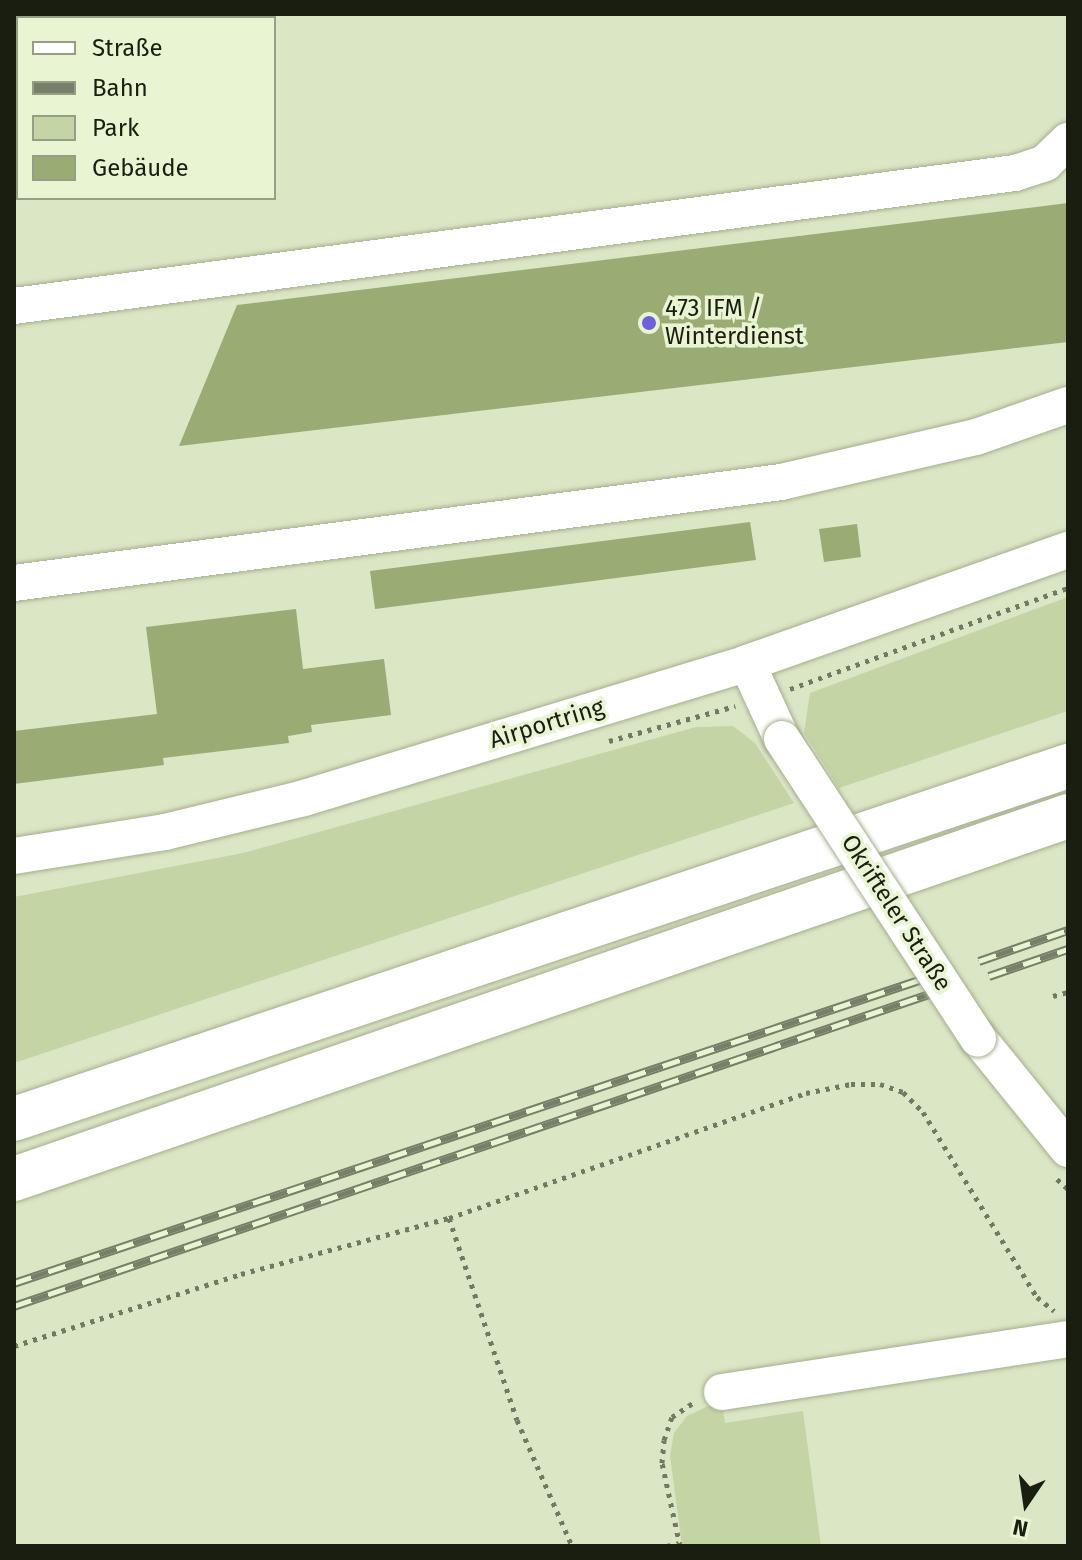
<!DOCTYPE html>
<meta charset="utf-8">
<style>
body{margin:0}
#map{position:relative;width:1082px;height:1560px;overflow:hidden;background:#dbe6c5;font-family:"Fira Sans",sans-serif}
div>[style]{position:absolute}
.green>*{inset:0;background:#c5d4a4}
.building>*{inset:0;background:#9aab74}
.path>*{height:5px;margin-top:-2.5px;transform-origin:0;background:repeating-linear-gradient(90deg,#727963 0 4px,transparent 0 10px)}
.roads{filter:drop-shadow(0 0 2px #a4ae8e) drop-shadow(0 0 2px #a4ae8e)}
.minor>*{height:36px;margin:-18px;padding:0 18px;transform-origin:18px;border-radius:18px;background:#fff}
.highway>*{height:44px;margin:-22px;padding:0 22px;transform-origin:22px;border-radius:22px;background:#fff}
.rail>*{height:9px;margin-top:-4.5px;transform-origin:0;background:repeating-linear-gradient(90deg,#e9f4d2 0 18px,#777f68 0 36px);box-sizing:border-box;border-block:2px solid #777f68}
.bridges{filter:drop-shadow(0 0 2px #a4ae8e) drop-shadow(0 0 2px #a4ae8e)}
.minor-bridge>*{height:36px;margin:-18px;padding:0 18px;transform-origin:18px;border-radius:18px;background:#fff}
.dots>*{width:22px;height:22px;translate:-50% -50%;box-sizing:border-box;border:4px solid #e9f4d2;border-radius:50%}
span{translate:-50% -50%;white-space:nowrap;text-align:center;line-height:1.15;-webkit-text-stroke:7px #e9f4d2;paint-order:stroke}
.poi-label{font-size:24px;color:#1a1e11}
.left{translate:0 -50%;text-align:left}
.street-label{font-size:24px;color:#1a1e11}
.frame{position:absolute;inset:0;border:16px solid #1a1e11;pointer-events:none}
.legend{position:absolute;left:16px;top:16px;width:260px;height:184px;box-sizing:border-box;background:#e9f4d2;border:2px solid #969e85;margin:0;padding:10px 14px;list-style:none;font-size:24px;color:#1a1e11}
.legend li{display:flex;align-items:center;gap:16px;height:40px}
.legend b{width:40px;border:2px solid #969e85}
.north{position:absolute;left:986px;top:1464px;width:80px;height:80px;-webkit-text-stroke:6px #e9f4d2;paint-order:stroke;rotate:193deg;font-size:22px;font-weight:700;line-height:32px;text-align:center;color:#1a1e11}
.north::after{content:'';display:block;margin:auto;width:28px;height:36px;background:#1a1e11;clip-path:polygon(50% 0,100% 100%,50% 72%,0 100%)}
</style>
<div id="map">
<div class="green">
<div style="clip-path:polygon(1068px 597px,1068px 711px,839px 788px,804px 733px,810px 693px)"></div>
<div style="clip-path:polygon(733px 726px,755px 743px,794px 803px,14px 1063px,14px 897px,243px 853px,696px 727px)"></div>
<div style="clip-path:polygon(721px 1400px,725px 1423px,803px 1411px,821px 1546px,682px 1546px,670px 1456px,674px 1433px,687px 1416px)"></div>
</div>
<div class="building">
<div style="clip-path:polygon(1068px 203px,1068px 342px,179px 446px,237px 305px)"></div>
<div style="clip-path:polygon(750px 522px,756px 560px,375px 609px,370px 571px)"></div>
<div style="clip-path:polygon(857px 524px,861px 557px,824px 562px,819px 529px)"></div>
<div style="clip-path:polygon(296px 609px,303px 669px,384px 659px,391px 715px,311px 725px,312px 732px,288px 736px,289px 743px,163px 758px,164px 765px,14px 784px,14px 731px,157px 714px,146px 627px)"></div>
</div>
<div class="path">
<div style="left:790px;top:689px;width:296px;rotate:-20deg"></div>
<div style="left:609px;top:741px;width:131px;rotate:-15.5deg"></div>
<div style="left:1053px;top:996px;width:16px;rotate:-15deg"></div>
<div style="left:1057px;top:1179px;width:15px;rotate:42deg"></div>
<div style="left:449px;top:1218px;width:213px;rotate:71.4deg"></div>
<div style="left:517px;top:1420px;width:137px;rotate:66.4deg"></div>
<div style="left:14px;top:1346px;width:238px;rotate:-17.6deg"></div>
<div style="left:241px;top:1274px;width:215px;rotate:-15.1deg"></div>
<div style="left:449px;top:1218px;width:378px;rotate:-19.3deg"></div>
<div style="left:806px;top:1093px;width:46px;rotate:-11.3deg"></div>
<div style="left:851px;top:1084px;width:29px"></div>
<div style="left:880px;top:1084px;width:24px;rotate:19deg"></div>
<div style="left:903px;top:1092px;width:28px;rotate:45deg"></div>
<div style="left:923px;top:1112px;width:217px;rotate:58.4deg"></div>
<div style="left:1037px;top:1297px;width:22px;rotate:39deg"></div>
<div style="left:667px;top:1546px;width:12px;rotate:-14deg"></div>
<div style="left:680px;top:1546px;width:85px;rotate:-102.2deg"></div>
<div style="left:662px;top:1463px;width:23px;rotate:-85deg"></div>
<div style="left:664px;top:1440px;width:24px;rotate:-71deg"></div>
<div style="left:672px;top:1417px;width:27px;rotate:-34deg"></div>
</div>
<div class="roads">
<div class="minor">
<div style="left:14px;top:306px;width:1010px;rotate:-7.57deg"></div>
<div style="left:1015px;top:173px;width:32px;rotate:-18deg"></div>
<div style="left:1045px;top:163px;width:32px;rotate:-44deg"></div>
<div style="left:14px;top:583px;width:774px;rotate:-7.5deg"></div>
<div style="left:781px;top:482px;width:200px;rotate:-13deg"></div>
<div style="left:976px;top:437px;width:97px;rotate:-19.2deg"></div>
<div style="left:747px;top:663px;width:84px;rotate:65.3deg"></div>
<div style="left:14px;top:856px;width:153px;rotate:-9deg"></div>
<div style="left:165px;top:832px;width:143px;rotate:-13.7deg"></div>
<div style="left:304px;top:798px;width:463px;rotate:-16.9deg"></div>
<div style="left:747px;top:663px;width:340px;rotate:-19.4deg"></div>
<div style="left:978px;top:1038px;width:143px;rotate:51deg"></div>
<div style="left:722px;top:1392px;width:350px;rotate:-8.7deg"></div>
</div>
<div class="highway">
<div style="left:14px;top:1119px;width:1112px;rotate:-18.52deg"></div>
<div style="left:14px;top:1179px;width:1115px;rotate:-19deg"></div>
</div>
</div>
<div class="rail">
<div style="left:979px;top:961px;width:94px;rotate:-19.2deg"></div>
<div style="left:989px;top:976px;width:83px;rotate:-18.9deg"></div>
<div style="left:14px;top:1283px;width:958px;rotate:-18.51deg"></div>
<div style="left:14px;top:1306px;width:970px;rotate:-18.83deg"></div>
</div>
<div class="bridges">
<div class="minor-bridge">
<div style="left:782px;top:739px;width:358px;rotate:56.8deg"></div>
</div>
</div>
<div class="dots">
<div style="left:649px;top:323px;background:#6e61db"></div>
</div>
<div class="poi-label">
<span class="left" style="left:665px;top:323px">473 IFM /<br>Winterdienst</span>
</div>
<div class="street-label">
<span style="left:547px;top:724px;rotate:-17deg">Airportring</span>
<span style="left:896px;top:913px;rotate:57deg">Okrifteler Straße</span>
</div>
<div class="frame"></div>
<ul class="legend">
<li><b style="height:10px;background:#fff"></b>Straße</li>
<li><b style="height:10px;background:#777f68"></b>Bahn</li>
<li><b style="height:22px;background:#c5d4a4"></b>Park</li>
<li><b style="height:22px;background:#9aab74"></b>Gebäude</li>
</ul>
<div class="north">N</div>
</div>
